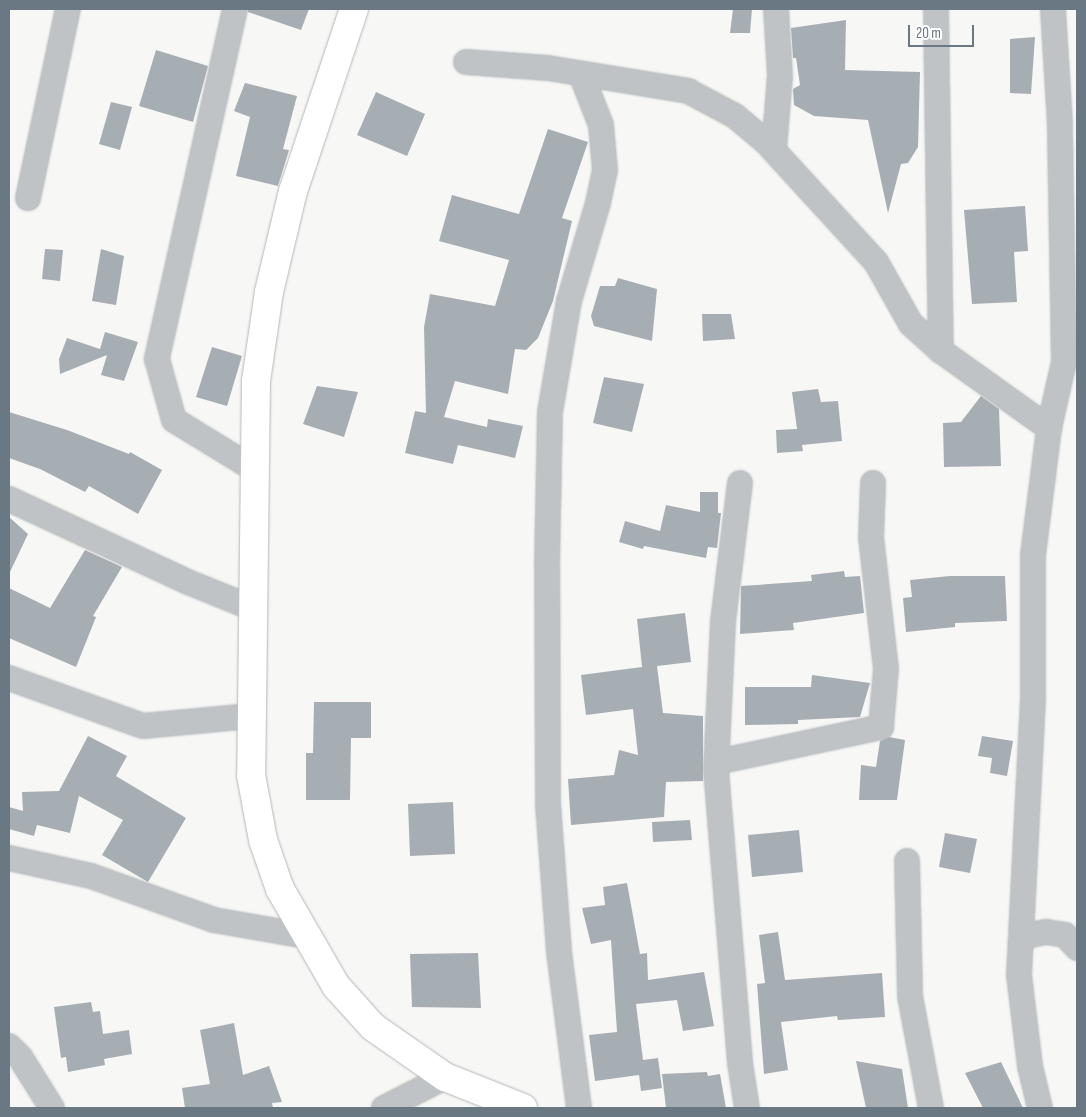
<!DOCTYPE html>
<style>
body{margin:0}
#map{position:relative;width:1086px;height:1117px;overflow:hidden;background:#f7f7f5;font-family:"Sofia Sans Condensed",sans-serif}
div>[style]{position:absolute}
.building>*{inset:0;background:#a7aeb3}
.roads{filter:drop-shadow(0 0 1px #b2b7ba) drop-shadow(0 0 1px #b2b7ba)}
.minor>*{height:24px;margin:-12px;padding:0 12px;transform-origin:12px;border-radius:12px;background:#bfc3c6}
.major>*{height:28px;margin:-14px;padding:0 14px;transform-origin:14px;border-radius:14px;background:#fff}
span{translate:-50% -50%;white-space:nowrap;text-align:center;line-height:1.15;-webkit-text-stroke:5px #fff;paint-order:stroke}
.frame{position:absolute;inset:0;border:10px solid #697883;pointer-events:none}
.scale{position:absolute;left:908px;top:25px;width:66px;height:22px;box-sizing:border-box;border:2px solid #697883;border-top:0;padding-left:6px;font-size:15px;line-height:18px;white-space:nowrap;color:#697883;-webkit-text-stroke:4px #fff;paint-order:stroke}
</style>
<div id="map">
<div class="building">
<div style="clip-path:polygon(248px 9px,309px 9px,301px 30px,248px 12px)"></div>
<div style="clip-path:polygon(733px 9px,752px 9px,750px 33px,730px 33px)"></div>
<div style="clip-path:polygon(846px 20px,845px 70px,920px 72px,918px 147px,908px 163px,901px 164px,888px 213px,868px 120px,814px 116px,794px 105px,793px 89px,800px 85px,796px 58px,793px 58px,791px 28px)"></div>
<div style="clip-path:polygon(1035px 37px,1031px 94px,1010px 93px,1010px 39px)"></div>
<div style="clip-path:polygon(156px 50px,208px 66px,193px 122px,139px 106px)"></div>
<div style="clip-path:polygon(245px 83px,297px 96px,283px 149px,289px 150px,278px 186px,236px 176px,250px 117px,234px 111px)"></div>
<div style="clip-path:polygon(376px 92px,425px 114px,407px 156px,357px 135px)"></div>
<div style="clip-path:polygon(111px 102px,132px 107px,120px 150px,99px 144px)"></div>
<div style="clip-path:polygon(548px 129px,588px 142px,562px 218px,572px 221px,553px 301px,538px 338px,526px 350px,515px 349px,508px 394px,455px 381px,444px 417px,487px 427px,488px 419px,523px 426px,515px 458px,458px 445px,453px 464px,405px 453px,415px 411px,426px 413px,424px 327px,430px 294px,495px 306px,509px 260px,439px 241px,452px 195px,519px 214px)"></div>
<div style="clip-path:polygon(1025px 206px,1028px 251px,1014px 252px,1017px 302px,972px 304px,964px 210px)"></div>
<div style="clip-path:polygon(45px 249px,63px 250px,60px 281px,42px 279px)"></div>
<div style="clip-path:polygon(101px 249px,124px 256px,116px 305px,92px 301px)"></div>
<div style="clip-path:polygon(618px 278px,657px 289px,652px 341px,594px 326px,591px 316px,600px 286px,615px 286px)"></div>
<div style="clip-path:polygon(702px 314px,731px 314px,735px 339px,703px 341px)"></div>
<div style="clip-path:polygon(105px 332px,138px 342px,124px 381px,101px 375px,107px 355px,60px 374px,59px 359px,67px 338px,100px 349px)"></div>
<div style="clip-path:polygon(212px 347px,242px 356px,227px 406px,196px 397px)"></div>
<div style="clip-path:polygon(604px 377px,644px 384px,632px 432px,593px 423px)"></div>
<div style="clip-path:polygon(317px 386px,358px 392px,344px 437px,303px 424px)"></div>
<div style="clip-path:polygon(818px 389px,821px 402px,838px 401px,842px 441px,802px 445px,803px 451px,777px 453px,776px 430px,797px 429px,792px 392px)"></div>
<div style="clip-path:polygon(981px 396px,999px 409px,1001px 466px,944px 467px,943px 423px,961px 422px)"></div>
<div style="clip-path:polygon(9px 412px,67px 430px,129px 454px,130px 452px,162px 470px,138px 514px,89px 486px,85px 492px,40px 469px,9px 458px)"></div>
<div style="clip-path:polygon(700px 492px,718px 492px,718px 513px,721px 513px,717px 548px,708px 547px,706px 558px,644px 546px,643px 549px,619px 542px,625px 521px,660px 531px,666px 505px,700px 512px)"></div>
<div style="clip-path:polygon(9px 517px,28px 534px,9px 574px)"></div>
<div style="clip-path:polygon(85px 550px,122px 567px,93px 616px,96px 617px,76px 667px,9px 638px,9px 588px,50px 608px)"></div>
<div style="clip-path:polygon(844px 571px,845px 577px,860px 576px,864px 613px,793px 623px,794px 630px,740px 634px,741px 586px,812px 581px,811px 575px)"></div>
<div style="clip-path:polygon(950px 576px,1005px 576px,1007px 621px,955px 623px,955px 627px,906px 632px,903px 598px,912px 597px,910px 580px)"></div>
<div style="clip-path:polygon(685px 613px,691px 662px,657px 666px,663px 713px,703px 716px,703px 781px,666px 782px,664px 817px,571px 825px,568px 779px,614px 775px,619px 750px,638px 755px,633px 709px,586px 715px,581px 675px,642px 667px,637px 619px)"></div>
<div style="clip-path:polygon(812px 675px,870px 683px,860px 717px,798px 720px,798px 724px,745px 725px,745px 687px,811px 687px)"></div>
<div style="clip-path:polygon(314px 702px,371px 702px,371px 738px,351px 738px,350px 800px,306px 800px,306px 753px,313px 753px)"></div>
<div style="clip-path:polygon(88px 736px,127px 756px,116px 776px,186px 818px,148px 882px,102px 855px,123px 820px,79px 796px,70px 833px,37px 825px,34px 836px,9px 829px,9px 807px,23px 811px,22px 792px,59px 791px)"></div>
<div style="clip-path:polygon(982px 736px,1013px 741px,1007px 776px,990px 773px,992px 758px,978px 756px)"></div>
<div style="clip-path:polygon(889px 737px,905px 740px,897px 800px,859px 800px,861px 765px,876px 767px,880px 741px)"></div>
<div style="clip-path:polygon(453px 802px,455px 854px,410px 856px,408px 804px)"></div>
<div style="clip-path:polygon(690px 820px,692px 840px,653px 842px,652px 822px)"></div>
<div style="clip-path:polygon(799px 830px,803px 872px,752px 877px,748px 835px)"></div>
<div style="clip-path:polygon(945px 833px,977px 839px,970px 873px,939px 867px)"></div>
<div style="clip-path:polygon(627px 883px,640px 954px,647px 953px,648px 980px,704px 972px,714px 1026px,683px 1031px,677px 1000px,636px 1004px,643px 1060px,658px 1058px,662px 1088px,641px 1091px,639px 1075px,595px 1081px,589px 1035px,617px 1032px,611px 940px,591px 944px,582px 908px,605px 905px,603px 887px)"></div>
<div style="clip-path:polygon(778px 932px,785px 980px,882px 973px,885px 1017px,838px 1020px,837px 1016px,781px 1022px,788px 1070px,764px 1074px,757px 984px,765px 983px,759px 935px)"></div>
<div style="clip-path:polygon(478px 953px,481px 1008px,412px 1007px,410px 954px)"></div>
<div style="clip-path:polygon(91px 1002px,93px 1012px,100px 1011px,103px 1034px,129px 1030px,132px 1054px,104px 1059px,105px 1065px,68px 1072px,66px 1057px,61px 1058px,54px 1007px)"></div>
<div style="clip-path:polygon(234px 1023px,243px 1075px,269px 1066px,282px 1102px,272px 1103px,273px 1108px,185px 1108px,182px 1088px,210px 1084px,200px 1030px)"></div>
<div style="clip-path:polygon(856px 1061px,902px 1069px,908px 1108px,866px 1108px)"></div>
<div style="clip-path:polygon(1001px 1062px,1023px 1108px,983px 1108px,965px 1073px)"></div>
<div style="clip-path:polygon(707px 1072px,708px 1076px,720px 1074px,726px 1108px,666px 1108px,662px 1074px)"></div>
</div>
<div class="roads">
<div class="minor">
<div style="left:235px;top:9px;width:359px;rotate:102.6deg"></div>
<div style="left:157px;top:359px;width:63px;rotate:74.4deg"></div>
<div style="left:174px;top:420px;width:94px;rotate:31.5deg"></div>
<div style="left:936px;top:9px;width:342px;rotate:89.2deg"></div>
<div style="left:466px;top:62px;width:82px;rotate:4.2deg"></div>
<div style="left:548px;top:68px;width:142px;rotate:9.3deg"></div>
<div style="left:688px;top:91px;width:53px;rotate:28deg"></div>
<div style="left:735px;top:116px;width:39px;rotate:40deg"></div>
<div style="left:765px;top:141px;width:164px;rotate:47.5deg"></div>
<div style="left:876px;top:262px;width:71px;rotate:60.6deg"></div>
<div style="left:911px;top:324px;width:40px;rotate:42deg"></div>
<div style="left:941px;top:351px;width:133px;rotate:35.5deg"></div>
<div style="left:774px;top:150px;width:74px;rotate:-85.4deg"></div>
<div style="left:780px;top:76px;width:67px;rotate:-93.4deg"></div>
<div style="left:28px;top:198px;width:193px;rotate:-78.1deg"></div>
<div style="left:740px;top:483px;width:140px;rotate:97deg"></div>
<div style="left:723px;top:622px;width:148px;rotate:92.7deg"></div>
<div style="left:716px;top:770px;width:294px;rotate:85.3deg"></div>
<div style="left:740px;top:1063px;width:46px;rotate:81.2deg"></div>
<div style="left:9px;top:499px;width:197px;rotate:24.9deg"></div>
<div style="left:188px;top:582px;width:69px;rotate:22.1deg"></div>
<div style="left:9px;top:678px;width:142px;rotate:19.7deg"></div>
<div style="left:143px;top:726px;width:108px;rotate:-5.3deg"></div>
<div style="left:717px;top:762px;width:168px;rotate:-12deg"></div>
<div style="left:881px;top:727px;width:58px;rotate:-85.1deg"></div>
<div style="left:886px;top:669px;width:132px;rotate:-96.5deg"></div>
<div style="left:871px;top:538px;width:55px;rotate:-87.9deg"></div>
<div style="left:9px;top:858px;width:84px;rotate:12.4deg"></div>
<div style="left:91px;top:876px;width:131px;rotate:19.7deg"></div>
<div style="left:214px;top:920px;width:93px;rotate:9.9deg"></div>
<div style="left:907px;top:861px;width:135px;rotate:88.7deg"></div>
<div style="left:910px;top:996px;width:114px;rotate:79.4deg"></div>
<div style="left:1022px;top:937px;width:25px;rotate:-12deg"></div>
<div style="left:1046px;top:932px;width:19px;rotate:9deg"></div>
<div style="left:1065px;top:935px;width:18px;rotate:47deg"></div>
<div style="left:9px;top:1046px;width:16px;rotate:45deg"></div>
<div style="left:20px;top:1057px;width:60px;rotate:57.9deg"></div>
<div style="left:384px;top:1108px;width:68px;rotate:-26.9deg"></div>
<div style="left:579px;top:1108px;width:158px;rotate:-97.3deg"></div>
<div style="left:559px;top:951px;width:145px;rotate:-94.3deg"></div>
<div style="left:548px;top:806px;width:241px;rotate:-90.2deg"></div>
<div style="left:547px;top:565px;width:153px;rotate:-88.9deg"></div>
<div style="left:550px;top:412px;width:113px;rotate:-80.3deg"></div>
<div style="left:569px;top:301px;width:102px;rotate:-73.5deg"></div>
<div style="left:598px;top:203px;width:34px;rotate:-78deg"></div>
<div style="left:605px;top:170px;width:45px;rotate:-95.1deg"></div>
<div style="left:601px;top:125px;width:55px;rotate:-111.4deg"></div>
<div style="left:1040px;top:1108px;width:43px;rotate:-103.4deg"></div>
<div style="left:1030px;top:1066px;width:92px;rotate:-96.9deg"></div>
<div style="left:1019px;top:975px;width:278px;rotate:-87.1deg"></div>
<div style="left:1033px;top:697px;width:142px;rotate:-90deg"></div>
<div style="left:1033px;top:555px;width:128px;rotate:-82.8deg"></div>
<div style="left:1049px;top:428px;width:68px;rotate:-77.2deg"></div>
<div style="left:1064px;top:362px;width:238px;rotate:-91deg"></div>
<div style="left:1060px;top:124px;width:115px;rotate:-93.5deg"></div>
</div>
<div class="major">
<div style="left:354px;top:9px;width:192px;rotate:108.5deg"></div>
<div style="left:293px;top:191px;width:104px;rotate:103.4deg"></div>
<div style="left:269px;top:292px;width:90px;rotate:98.3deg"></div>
<div style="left:256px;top:381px;width:394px;rotate:90.7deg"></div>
<div style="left:251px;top:775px;width:66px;rotate:79.5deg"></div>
<div style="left:263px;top:840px;width:52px;rotate:70.9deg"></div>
<div style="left:280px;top:889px;width:112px;rotate:60deg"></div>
<div style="left:336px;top:986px;width:55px;rotate:47.9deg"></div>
<div style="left:373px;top:1027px;width:88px;rotate:34.8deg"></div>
<div style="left:445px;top:1077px;width:84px;rotate:21.7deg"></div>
</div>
</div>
<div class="frame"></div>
<div class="scale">20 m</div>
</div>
